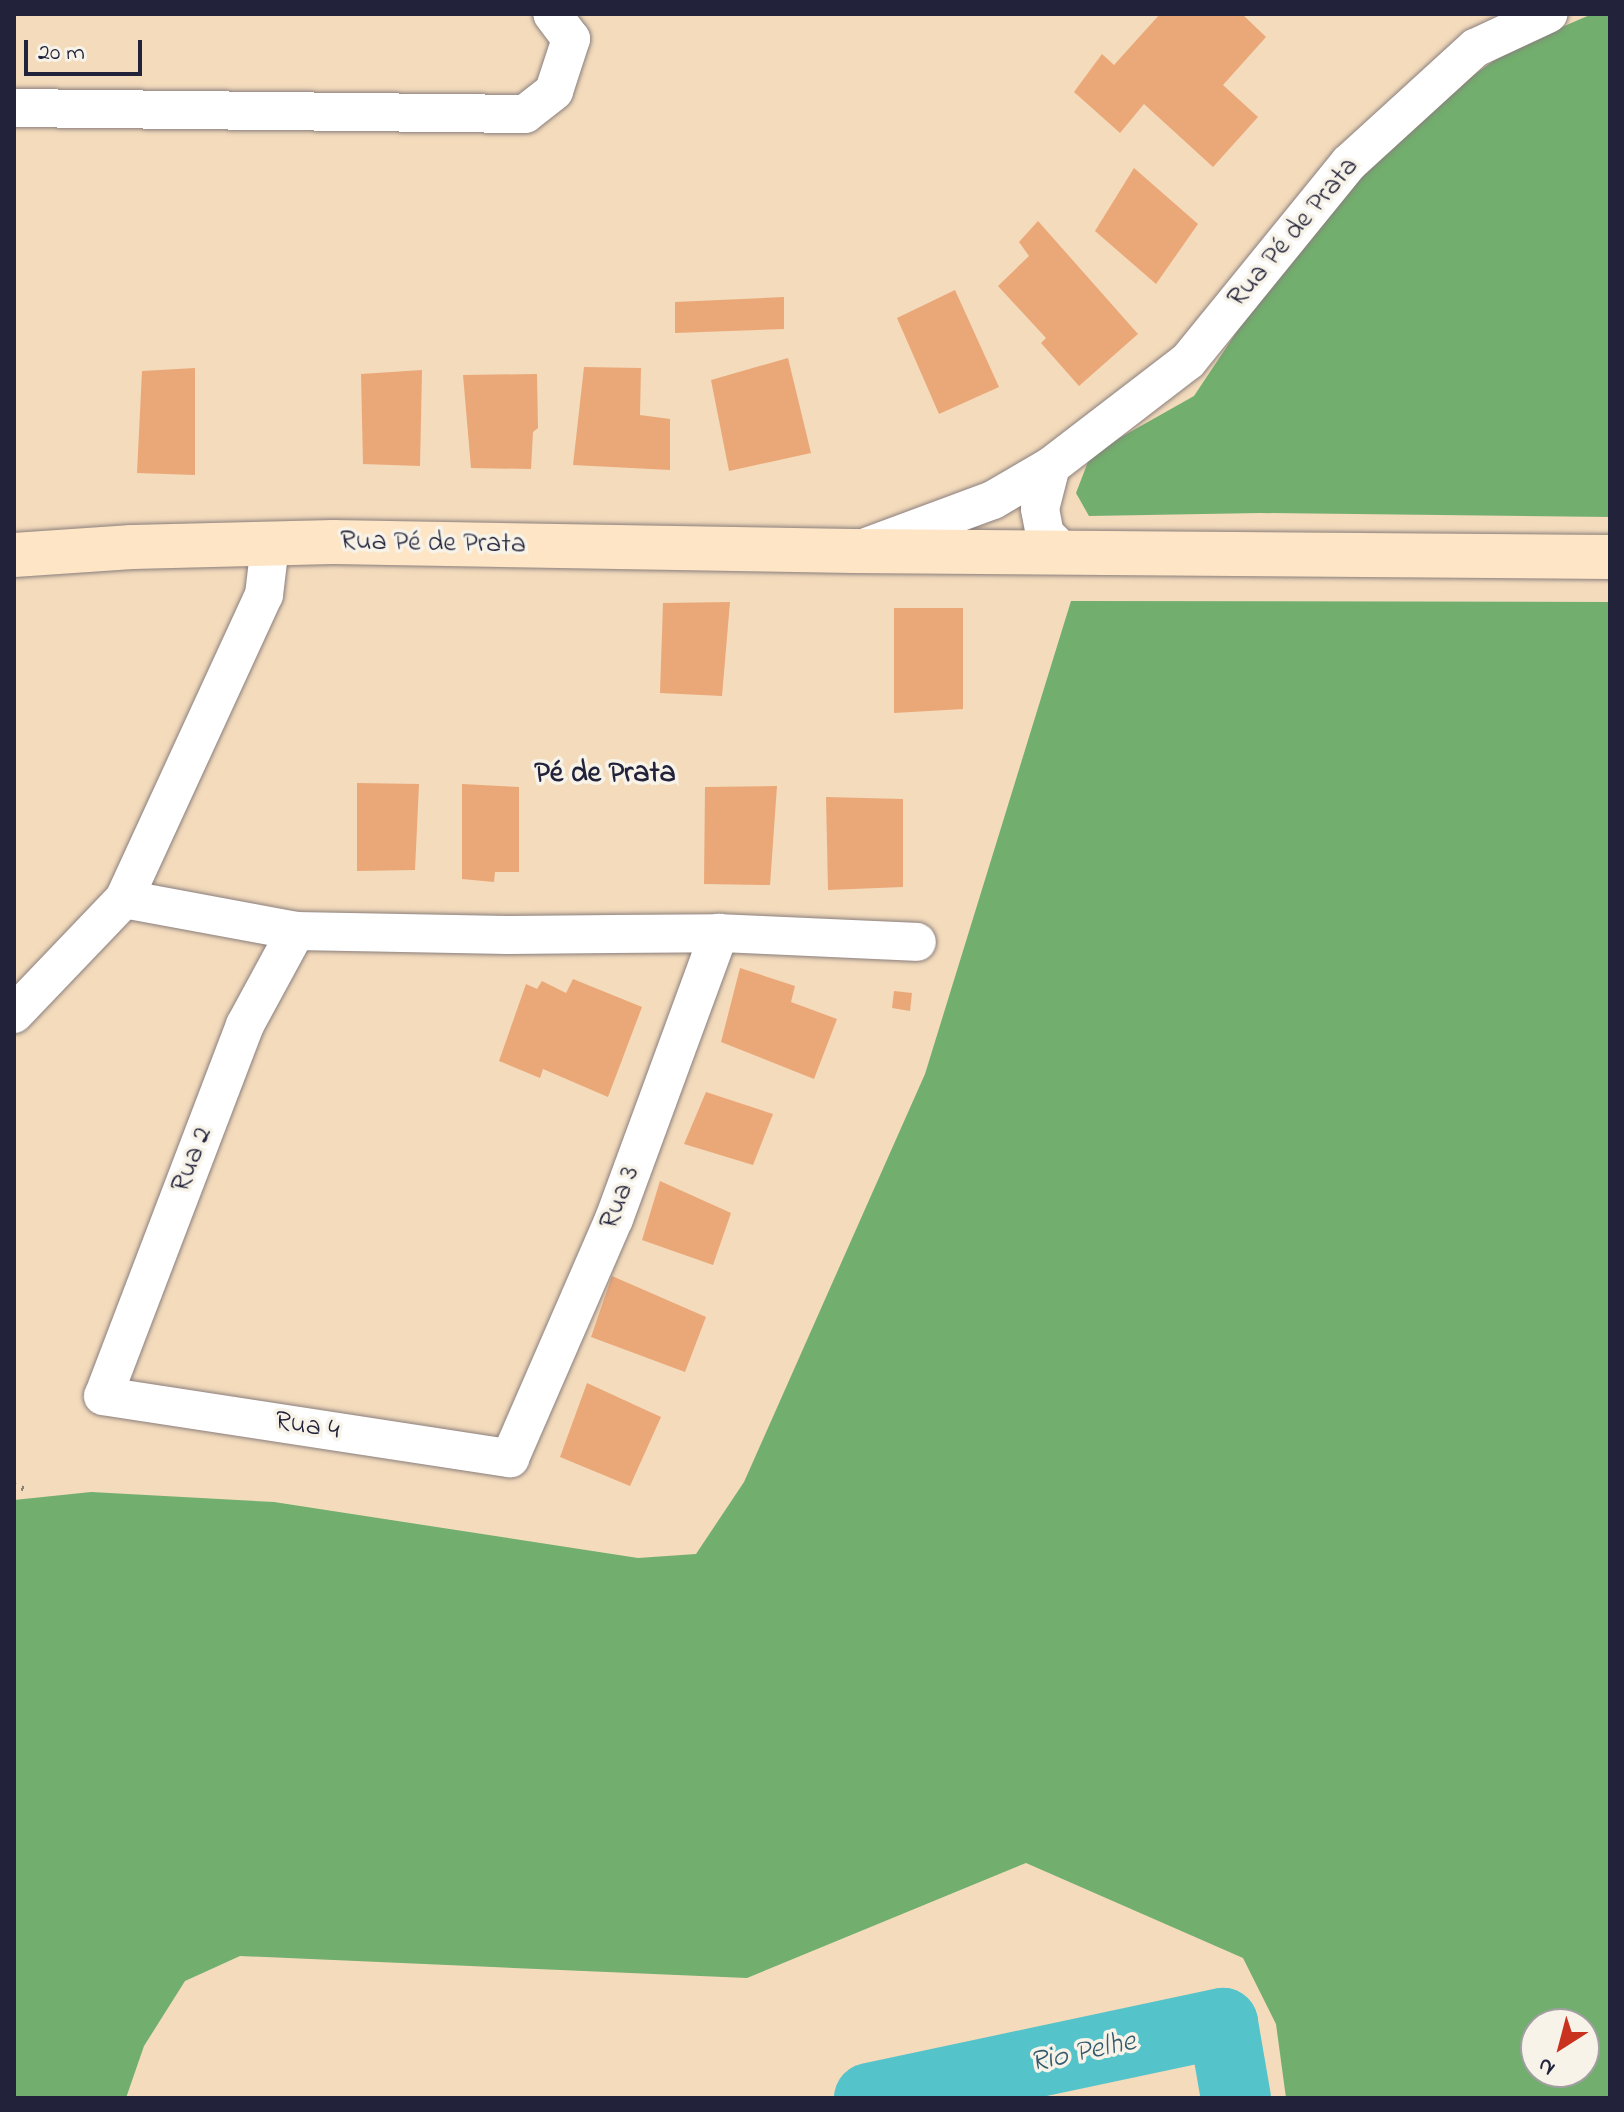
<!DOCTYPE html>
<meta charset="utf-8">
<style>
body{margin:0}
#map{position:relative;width:1624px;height:2112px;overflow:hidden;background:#f3dbbc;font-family:"Indie Flower",sans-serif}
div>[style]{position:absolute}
.forest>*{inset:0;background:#72ae6e}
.river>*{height:70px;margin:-35px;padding:0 35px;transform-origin:35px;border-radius:35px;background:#55c3ca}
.building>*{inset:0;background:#eaa879}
.path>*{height:5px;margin-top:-2.5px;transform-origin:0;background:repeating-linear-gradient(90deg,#8a7e7c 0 2px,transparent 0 8px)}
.roads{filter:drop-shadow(0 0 2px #8a7e7c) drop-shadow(0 0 2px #8a7e7c)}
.street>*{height:38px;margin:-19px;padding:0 19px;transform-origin:19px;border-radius:19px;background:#fff}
.secondary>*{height:44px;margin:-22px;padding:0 22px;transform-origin:22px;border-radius:22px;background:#fde5c5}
span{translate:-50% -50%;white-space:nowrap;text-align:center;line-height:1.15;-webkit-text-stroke:7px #f7f3e8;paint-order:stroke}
.street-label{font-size:28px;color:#22223b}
.neighbourhood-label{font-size:30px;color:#22223b;font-weight:700}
.water-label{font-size:30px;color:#345a6d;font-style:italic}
.frame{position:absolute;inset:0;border:16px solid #22223b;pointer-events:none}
.north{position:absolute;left:1520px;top:2008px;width:80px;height:80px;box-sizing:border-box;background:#f7f3e8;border:2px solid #a29fa3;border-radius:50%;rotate:216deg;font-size:22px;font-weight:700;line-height:32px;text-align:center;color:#22223b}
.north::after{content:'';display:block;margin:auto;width:28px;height:36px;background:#c8321e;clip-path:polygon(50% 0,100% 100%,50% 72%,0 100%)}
.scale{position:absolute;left:24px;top:40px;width:118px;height:36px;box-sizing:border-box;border:4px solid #22223b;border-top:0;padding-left:10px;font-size:24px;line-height:28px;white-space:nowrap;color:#22223b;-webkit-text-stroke:6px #f7f3e8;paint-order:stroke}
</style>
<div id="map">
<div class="forest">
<div style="clip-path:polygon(1592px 14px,1610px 14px,1610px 517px,1260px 513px,1089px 516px,1076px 493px,1091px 454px,1194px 396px,1349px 163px,1509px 50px)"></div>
<div style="clip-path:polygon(evenodd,1071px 601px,1610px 602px,1610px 2098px,1286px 2098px,1276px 2024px,1243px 1958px,1026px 1863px,747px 1978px,240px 1956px,185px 1981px,144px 2046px,126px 2098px,14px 2098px,14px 1500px,91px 1492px,274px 1502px,638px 1558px,696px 1554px,744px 1482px,925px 1074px,1071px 601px,1536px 2024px,1584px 2024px,1584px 2072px,1536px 2072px,1536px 2024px)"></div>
</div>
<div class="river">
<div style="left:869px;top:2098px;width:362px;rotate:-12deg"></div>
<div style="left:1223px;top:2023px;width:76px;rotate:80.2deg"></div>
</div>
<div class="building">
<div style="clip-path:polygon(1160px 14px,1242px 14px,1266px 37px,1223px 85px,1258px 117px,1213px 167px,1144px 104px,1120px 133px,1074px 92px,1102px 54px,1114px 65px)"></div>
<div style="clip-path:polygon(1134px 168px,1198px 224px,1156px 284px,1095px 231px)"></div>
<div style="clip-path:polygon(1038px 221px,1138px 334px,1079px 386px,1041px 343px,1046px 338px,998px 286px,1029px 256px,1019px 242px)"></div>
<div style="clip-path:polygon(955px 290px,999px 387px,939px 414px,897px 318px)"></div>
<div style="clip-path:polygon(784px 297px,784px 329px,675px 333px,675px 302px)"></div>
<div style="clip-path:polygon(788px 358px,811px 453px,729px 471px,711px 380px)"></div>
<div style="clip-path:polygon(584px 367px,641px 368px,640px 415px,670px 419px,670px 470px,573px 465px)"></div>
<div style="clip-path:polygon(195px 368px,195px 475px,137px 473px,142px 371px)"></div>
<div style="clip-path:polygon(422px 370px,420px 466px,363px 464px,361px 374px)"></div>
<div style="clip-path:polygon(537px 374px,538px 428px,533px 432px,531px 469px,471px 468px,463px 375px)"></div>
<div style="clip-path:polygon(730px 602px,722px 696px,660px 693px,663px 603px)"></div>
<div style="clip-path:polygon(894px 608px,963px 608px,963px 709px,894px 713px)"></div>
<div style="clip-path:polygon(357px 783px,419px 784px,415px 870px,357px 871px)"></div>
<div style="clip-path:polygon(462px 784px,519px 787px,519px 872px,495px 872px,494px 882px,462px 879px)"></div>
<div style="clip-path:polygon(777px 786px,770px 885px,704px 884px,705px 787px)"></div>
<div style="clip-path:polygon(826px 797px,903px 799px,903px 887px,828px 890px)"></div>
<div style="clip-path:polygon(740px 968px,795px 986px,791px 1002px,837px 1019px,814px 1079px,721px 1042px)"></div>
<div style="clip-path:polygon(573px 979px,642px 1007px,608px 1097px,543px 1069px,540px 1078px,499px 1061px,526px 984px,537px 989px,542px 981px,566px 993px)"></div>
<div style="clip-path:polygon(894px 991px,912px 993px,910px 1011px,892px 1008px)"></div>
<div style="clip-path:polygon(706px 1092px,773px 1114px,753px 1165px,684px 1144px)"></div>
<div style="clip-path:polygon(660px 1181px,731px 1213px,713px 1265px,642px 1240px)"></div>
<div style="clip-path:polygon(612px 1276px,706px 1317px,685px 1372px,591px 1337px)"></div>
<div style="clip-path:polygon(587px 1383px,661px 1417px,630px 1486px,560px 1457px)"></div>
</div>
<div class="path">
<div style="left:14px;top:1485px;width:13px;rotate:18deg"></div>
</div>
<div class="roads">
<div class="street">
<div style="left:14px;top:108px;width:511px;rotate:0.67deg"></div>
<div style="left:525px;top:114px;width:37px;rotate:-38deg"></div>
<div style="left:554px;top:91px;width:55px;rotate:-71.9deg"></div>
<div style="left:571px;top:39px;width:31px;rotate:-127deg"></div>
<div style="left:1051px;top:466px;width:44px;rotate:104.3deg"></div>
<div style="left:1040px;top:509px;width:25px;rotate:79deg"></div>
<div style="left:1045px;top:534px;width:27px;rotate:45deg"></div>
<div style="left:866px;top:547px;width:135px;rotate:-20.3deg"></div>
<div style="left:993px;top:500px;width:67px;rotate:-30.4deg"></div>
<div style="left:1051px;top:466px;width:173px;rotate:-37.5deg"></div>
<div style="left:1188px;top:361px;width:255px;rotate:-50.9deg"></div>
<div style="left:1349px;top:163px;width:171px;rotate:-42.4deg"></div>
<div style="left:1475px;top:48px;width:81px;rotate:-25deg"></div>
<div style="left:124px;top:899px;width:175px;rotate:10.5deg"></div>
<div style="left:296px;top:931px;width:212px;rotate:1.1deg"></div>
<div style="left:508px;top:935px;width:211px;rotate:-0.5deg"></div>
<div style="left:719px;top:933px;width:198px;rotate:2.6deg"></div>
<div style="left:296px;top:931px;width:107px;rotate:118.5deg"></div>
<div style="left:245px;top:1025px;width:397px;rotate:110.9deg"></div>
<div style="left:103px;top:1396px;width:412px;rotate:8.7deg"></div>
<div style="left:510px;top:1458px;width:261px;rotate:-66.5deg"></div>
<div style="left:614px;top:1219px;width:305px;rotate:-69.8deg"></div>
<div style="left:14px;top:1014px;width:159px;rotate:-46.3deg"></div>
<div style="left:124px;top:899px;width:335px;rotate:-65.3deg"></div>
<div style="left:264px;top:595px;width:50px;rotate:-83.2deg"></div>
</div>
<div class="secondary">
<div style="left:14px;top:555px;width:118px;rotate:-3.9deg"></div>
<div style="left:132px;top:547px;width:201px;rotate:-1.4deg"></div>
<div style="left:333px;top:542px;width:520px;rotate:0.99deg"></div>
<div style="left:853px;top:551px;width:757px;rotate:0.45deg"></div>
</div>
</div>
<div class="street-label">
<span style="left:1294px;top:233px;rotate:-50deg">Rua Pé de Prata</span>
<span style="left:433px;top:544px;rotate:1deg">Rua Pé de Prata</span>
<span style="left:193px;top:1160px;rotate:-69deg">Rua 2</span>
<span style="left:621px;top:1198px;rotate:-69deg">Rua 3</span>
<span style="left:307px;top:1427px;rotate:9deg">Rua 4</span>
</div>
<div class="neighbourhood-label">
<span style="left:605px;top:774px">Pé de Prata</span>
</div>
<div class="water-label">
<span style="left:1083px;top:2053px;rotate:-12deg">Rio Pelhe</span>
</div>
<div class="frame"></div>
<div class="north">N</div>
<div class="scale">20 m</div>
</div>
